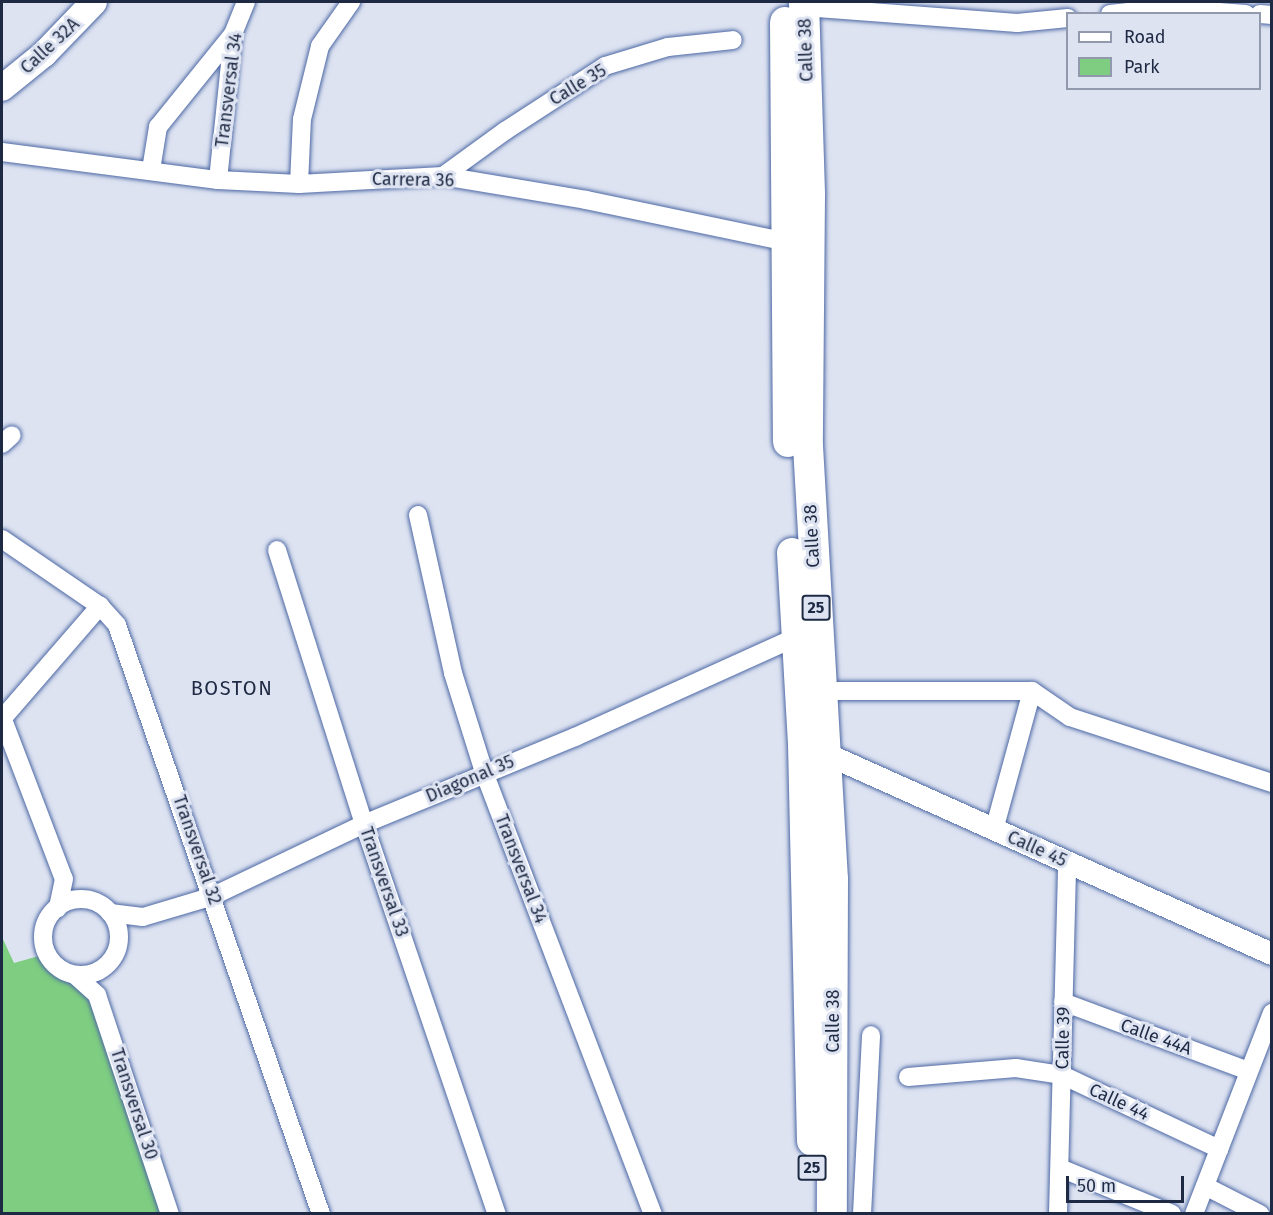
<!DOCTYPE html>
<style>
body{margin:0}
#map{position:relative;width:1273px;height:1215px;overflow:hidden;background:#dde3f1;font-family:"Fira Sans",sans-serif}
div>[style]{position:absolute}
.green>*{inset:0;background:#7ecd81}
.roads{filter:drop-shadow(0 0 2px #4d68a5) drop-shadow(0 0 2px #4d68a5)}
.minor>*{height:18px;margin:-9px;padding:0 9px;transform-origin:9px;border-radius:9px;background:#fff}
.minor>.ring{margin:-9px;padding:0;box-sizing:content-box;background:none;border:18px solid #fff;border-radius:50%}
.tertiary>*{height:22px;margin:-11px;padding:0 11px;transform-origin:11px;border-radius:11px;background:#fff}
.secondary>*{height:26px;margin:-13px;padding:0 13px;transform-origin:13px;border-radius:13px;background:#fff}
.trunk>*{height:30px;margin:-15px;padding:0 15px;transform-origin:15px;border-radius:15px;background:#fff}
span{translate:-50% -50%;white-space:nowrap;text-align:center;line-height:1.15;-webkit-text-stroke:6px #dde3f1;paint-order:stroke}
.shield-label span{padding:2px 4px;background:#dde3f1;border:2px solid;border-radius:4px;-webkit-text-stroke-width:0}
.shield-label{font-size:16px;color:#1e2a44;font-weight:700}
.street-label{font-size:18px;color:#1e2a44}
.neighbourhood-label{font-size:20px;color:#1e2a44;letter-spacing:1.5px}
.frame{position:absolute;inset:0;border:3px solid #1e2a44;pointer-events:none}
.legend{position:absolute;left:1066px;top:12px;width:195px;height:78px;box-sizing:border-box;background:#dde3f1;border:2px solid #9199ac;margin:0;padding:8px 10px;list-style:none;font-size:18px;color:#1e2a44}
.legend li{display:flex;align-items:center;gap:12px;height:30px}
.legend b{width:30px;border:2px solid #9199ac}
.scale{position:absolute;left:1066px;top:1176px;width:118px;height:27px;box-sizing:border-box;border:3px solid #1e2a44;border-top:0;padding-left:8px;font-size:18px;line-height:21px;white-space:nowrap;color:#1e2a44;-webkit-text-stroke:4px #dde3f1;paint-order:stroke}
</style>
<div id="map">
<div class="green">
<div style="clip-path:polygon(2px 937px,14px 963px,46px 954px,97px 995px,170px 1213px,2px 1213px)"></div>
</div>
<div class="roads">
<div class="minor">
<div style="left:804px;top:7px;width:214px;rotate:4.3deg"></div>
<div style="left:1017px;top:23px;width:51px;rotate:-5.6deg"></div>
<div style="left:1110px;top:14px;width:55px;rotate:-6.2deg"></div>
<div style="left:1165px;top:8px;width:81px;rotate:4.2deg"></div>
<div style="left:1260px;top:14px;width:12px;rotate:5deg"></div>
<div style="left:2px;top:152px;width:218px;rotate:7.4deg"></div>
<div style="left:218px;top:180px;width:81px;rotate:2.8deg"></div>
<div style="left:299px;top:184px;width:144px;rotate:-3.2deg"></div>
<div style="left:443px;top:176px;width:145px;rotate:9.5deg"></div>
<div style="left:586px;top:200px;width:215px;rotate:11.8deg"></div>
<div style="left:151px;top:170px;width:44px;rotate:-80.8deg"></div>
<div style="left:158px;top:127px;width:119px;rotate:-51.1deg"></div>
<div style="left:443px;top:176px;width:77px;rotate:-36deg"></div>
<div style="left:505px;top:131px;width:119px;rotate:-33deg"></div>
<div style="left:605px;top:66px;width:66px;rotate:-16.8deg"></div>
<div style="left:668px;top:47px;width:65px;rotate:-6.1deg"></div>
<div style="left:218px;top:180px;width:147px;rotate:-84.1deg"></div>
<div style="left:233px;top:34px;width:35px;rotate:-68deg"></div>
<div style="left:299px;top:184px;width:65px;rotate:-87.4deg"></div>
<div style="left:302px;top:119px;width:75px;rotate:-76.1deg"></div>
<div style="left:320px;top:46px;width:54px;rotate:-54.8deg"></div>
<div style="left:2px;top:444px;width:13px;rotate:-42deg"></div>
<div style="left:418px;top:515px;width:162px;rotate:77.5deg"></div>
<div style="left:453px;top:673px;width:104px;rotate:72.6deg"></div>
<div style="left:484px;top:772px;width:473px;rotate:69.1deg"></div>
<div style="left:2px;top:539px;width:119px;rotate:34.4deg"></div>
<div style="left:100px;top:606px;width:25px;rotate:48deg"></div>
<div style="left:117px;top:625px;width:623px;rotate:70.9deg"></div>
<div style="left:277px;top:550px;width:287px;rotate:72.4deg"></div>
<div style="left:364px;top:824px;width:412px;rotate:71.2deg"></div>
<div style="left:821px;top:691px;width:211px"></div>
<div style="left:1032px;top:691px;width:46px;rotate:34.4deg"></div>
<div style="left:1070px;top:717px;width:213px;rotate:18.1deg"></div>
<div style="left:2px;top:717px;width:173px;rotate:69.1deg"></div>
<div style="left:64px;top:879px;width:30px;rotate:102deg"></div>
<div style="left:2px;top:719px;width:150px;rotate:-49.1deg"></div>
<div style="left:994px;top:830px;width:144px;rotate:-74.7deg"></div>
<div class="ring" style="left:43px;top:899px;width:58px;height:58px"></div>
<div style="left:110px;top:913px;width:33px;rotate:7deg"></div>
<div style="left:143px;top:917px;width:73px;rotate:-16.7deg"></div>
<div style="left:213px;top:896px;width:167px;rotate:-25.5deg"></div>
<div style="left:364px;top:824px;width:228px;rotate:-22.4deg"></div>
<div style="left:575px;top:737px;width:243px;rotate:-24.3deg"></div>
<div style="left:75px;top:975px;width:30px;rotate:42deg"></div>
<div style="left:97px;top:995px;width:231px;rotate:71.6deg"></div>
<div style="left:1063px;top:1002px;width:198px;rotate:20.4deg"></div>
<div style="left:908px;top:1077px;width:108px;rotate:-4.8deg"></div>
<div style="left:1016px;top:1068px;width:47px;rotate:8.7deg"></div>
<div style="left:1062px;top:1075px;width:174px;rotate:25.2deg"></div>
<div style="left:1060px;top:1168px;width:121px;rotate:22.3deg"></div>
<div style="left:1205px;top:1186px;width:62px;rotate:27deg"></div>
<div style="left:862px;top:1214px;width:179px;rotate:-87.1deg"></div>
<div style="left:1058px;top:1214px;width:351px;rotate:-88.5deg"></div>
<div style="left:1194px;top:1214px;width:216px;rotate:-68.8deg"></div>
</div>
<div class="tertiary">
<div style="left:813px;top:748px;width:503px;rotate:24.17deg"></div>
</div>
<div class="secondary">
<div style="left:2px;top:88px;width:54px;rotate:-39deg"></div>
<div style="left:44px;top:54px;width:72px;rotate:-46.1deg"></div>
</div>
<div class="trunk">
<div style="left:804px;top:2px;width:193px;rotate:88.2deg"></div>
<div style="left:810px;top:195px;width:251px;rotate:90.5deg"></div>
<div style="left:808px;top:446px;width:434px;rotate:86.7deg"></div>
<div style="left:833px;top:879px;width:335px;rotate:90.2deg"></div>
<div style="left:785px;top:22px;width:420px;rotate:89.6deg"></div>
<div style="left:792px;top:553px;width:191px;rotate:86.7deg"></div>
<div style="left:803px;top:744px;width:397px;rotate:88.7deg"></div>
</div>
</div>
<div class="shield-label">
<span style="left:816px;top:608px">25</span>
<span style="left:812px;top:1168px">25</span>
</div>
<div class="street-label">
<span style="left:50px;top:46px;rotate:-43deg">Calle 32A</span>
<span style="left:806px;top:50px;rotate:-92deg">Calle 38</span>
<span style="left:578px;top:85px;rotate:-31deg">Calle 35</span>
<span style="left:229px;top:90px;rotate:-83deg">Transversal 34</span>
<span style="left:413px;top:180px;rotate:1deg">Carrera 36</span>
<span style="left:812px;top:536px;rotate:-93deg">Calle 38</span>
<span style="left:470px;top:779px;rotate:-23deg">Diagonal 35</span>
<span style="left:1037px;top:849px;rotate:24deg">Calle 45</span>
<span style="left:197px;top:850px;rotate:71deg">Transversal 32</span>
<span style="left:521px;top:869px;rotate:69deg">Transversal 34</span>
<span style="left:384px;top:882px;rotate:71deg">Transversal 33</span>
<span style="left:833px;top:1021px;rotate:-90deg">Calle 38</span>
<span style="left:1156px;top:1037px;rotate:20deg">Calle 44A</span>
<span style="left:1063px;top:1038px;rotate:-89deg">Calle 39</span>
<span style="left:1119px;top:1102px;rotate:25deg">Calle 44</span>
<span style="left:134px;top:1104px;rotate:72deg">Transversal 30</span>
</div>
<div class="neighbourhood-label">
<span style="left:232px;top:688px">BOSTON</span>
</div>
<div class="frame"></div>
<ul class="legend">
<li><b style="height:8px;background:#fff"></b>Road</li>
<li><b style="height:16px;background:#7ecd81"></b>Park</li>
</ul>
<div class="scale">50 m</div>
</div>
